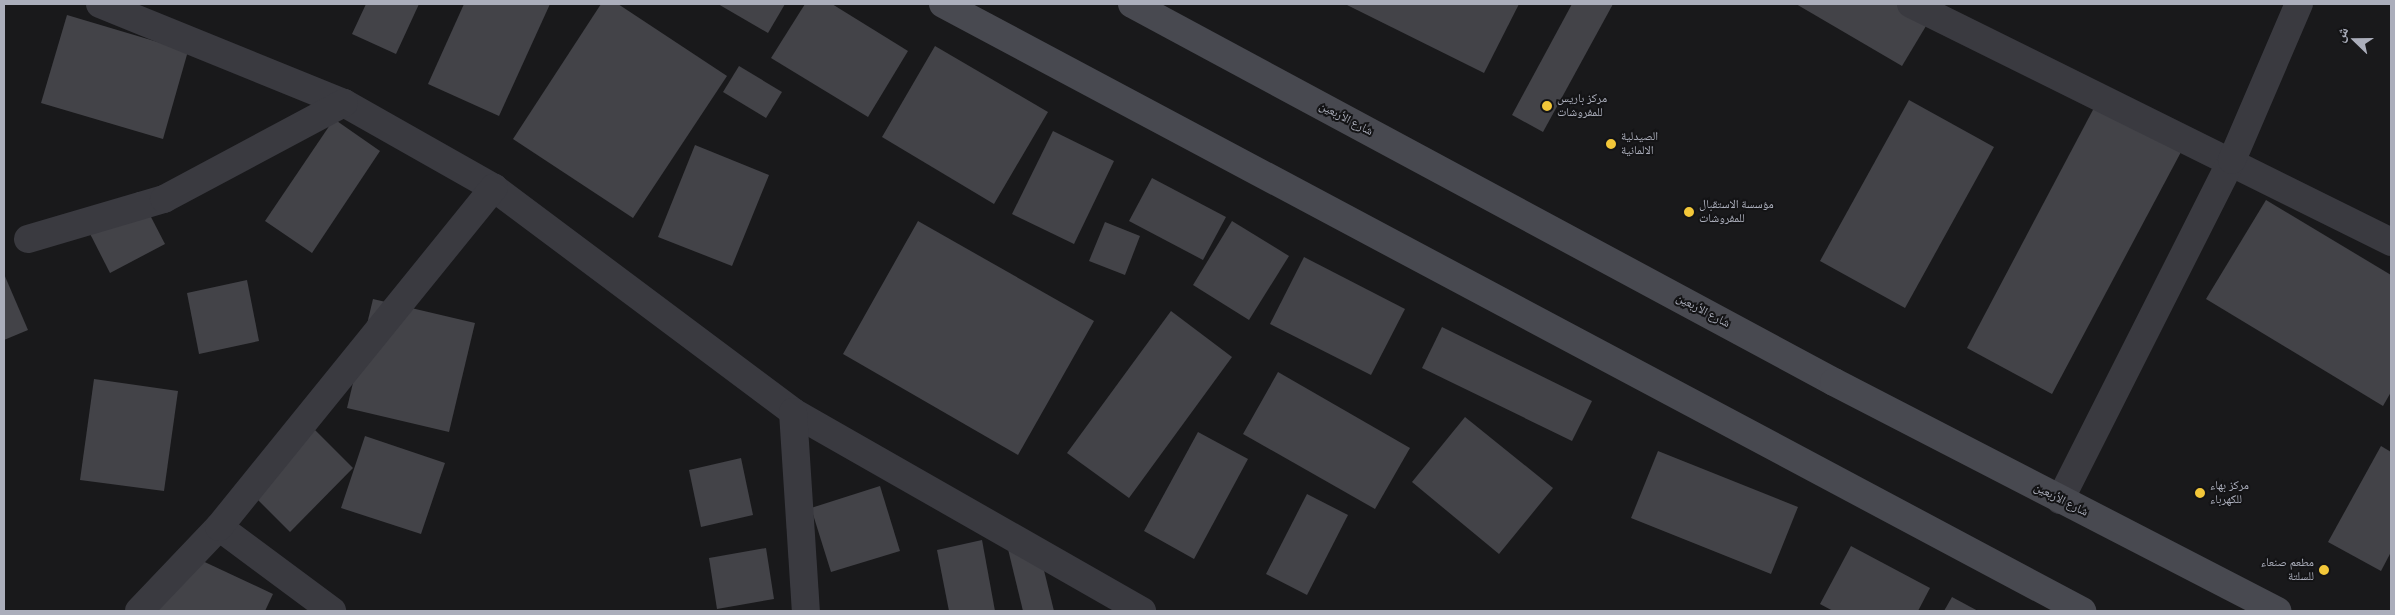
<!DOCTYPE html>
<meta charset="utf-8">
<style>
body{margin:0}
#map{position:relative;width:2395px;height:615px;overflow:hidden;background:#19191b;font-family:"Roboto Condensed","Noto Naskh Arabic",sans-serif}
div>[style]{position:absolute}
.building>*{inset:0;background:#434348}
.minor>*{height:28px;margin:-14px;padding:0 14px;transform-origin:14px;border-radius:14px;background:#3a3a40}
.secondary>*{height:28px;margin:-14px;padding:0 14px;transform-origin:14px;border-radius:14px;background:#484950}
.dots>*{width:14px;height:14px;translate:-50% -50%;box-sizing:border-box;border:2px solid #141416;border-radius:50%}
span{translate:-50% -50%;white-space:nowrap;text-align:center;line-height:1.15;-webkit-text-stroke:4px #141416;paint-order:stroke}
.poi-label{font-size:12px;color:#abaebb}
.left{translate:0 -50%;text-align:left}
.right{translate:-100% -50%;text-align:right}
.street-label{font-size:12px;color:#abaebb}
.frame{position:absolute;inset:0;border:5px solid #abaebb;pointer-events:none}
.north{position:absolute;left:2330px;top:15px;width:50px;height:50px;-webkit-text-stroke:4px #141416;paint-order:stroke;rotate:292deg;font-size:14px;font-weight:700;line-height:20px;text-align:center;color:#abaebb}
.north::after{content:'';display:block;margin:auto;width:18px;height:22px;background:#abaebb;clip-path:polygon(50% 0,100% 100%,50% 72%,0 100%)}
</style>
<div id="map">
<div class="building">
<div style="clip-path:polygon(366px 4px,419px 4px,396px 54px,352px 34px)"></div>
<div style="clip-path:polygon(464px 4px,550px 4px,499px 116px,428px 84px)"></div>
<div style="clip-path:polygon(601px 4px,618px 4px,727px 76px,633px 218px,513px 139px)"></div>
<div style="clip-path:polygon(718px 4px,785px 4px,768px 33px)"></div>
<div style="clip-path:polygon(805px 4px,832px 4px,908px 51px,868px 117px,771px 58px)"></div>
<div style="clip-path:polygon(1345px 4px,1519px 4px,1484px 73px)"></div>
<div style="clip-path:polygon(1572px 4px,1613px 4px,1543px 132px,1512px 115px)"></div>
<div style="clip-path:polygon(1796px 4px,1922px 4px,1935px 11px,1902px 66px)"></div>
<div style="clip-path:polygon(67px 15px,188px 51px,163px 139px,41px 103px)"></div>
<div style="clip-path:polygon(935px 46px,1048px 112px,994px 204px,882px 137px)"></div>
<div style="clip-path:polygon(739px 66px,782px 92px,766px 118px,723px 92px)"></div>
<div style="clip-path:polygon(1909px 100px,1994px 147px,1905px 308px,1820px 261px)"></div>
<div style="clip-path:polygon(2095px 106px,2181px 152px,2052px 394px,1967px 348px)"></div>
<div style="clip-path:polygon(334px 119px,380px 151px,312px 253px,265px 221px)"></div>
<div style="clip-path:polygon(1053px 131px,1114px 161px,1074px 244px,1012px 214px)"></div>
<div style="clip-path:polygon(695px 145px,769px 175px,732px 266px,658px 237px)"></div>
<div style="clip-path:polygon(1152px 178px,1226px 217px,1203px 260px,1129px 221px)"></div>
<div style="clip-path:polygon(138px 192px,165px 244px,110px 273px,83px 220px)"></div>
<div style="clip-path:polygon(2266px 200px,2391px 275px,2391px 392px,2383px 406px,2206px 299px)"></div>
<div style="clip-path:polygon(918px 221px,1094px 321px,1018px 455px,843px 354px)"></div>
<div style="clip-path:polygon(1232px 221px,1289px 256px,1249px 320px,1193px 285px)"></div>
<div style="clip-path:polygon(1105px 222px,1140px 236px,1125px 275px,1089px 261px)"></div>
<div style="clip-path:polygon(1304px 257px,1405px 309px,1371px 375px,1270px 324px)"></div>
<div style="clip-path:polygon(4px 274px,28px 330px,4px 340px)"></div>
<div style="clip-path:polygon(247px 280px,259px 341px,199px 354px,187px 293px)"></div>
<div style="clip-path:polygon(373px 299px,475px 323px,449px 432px,347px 408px)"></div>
<div style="clip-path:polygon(1171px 311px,1232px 357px,1129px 498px,1067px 453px)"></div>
<div style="clip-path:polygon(1442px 327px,1592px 401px,1572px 441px,1422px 368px)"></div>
<div style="clip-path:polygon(1278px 372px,1410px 448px,1375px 509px,1243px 434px)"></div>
<div style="clip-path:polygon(94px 379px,178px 391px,164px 491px,80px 480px)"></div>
<div style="clip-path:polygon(1465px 417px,1553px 488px,1499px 554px,1412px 482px)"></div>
<div style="clip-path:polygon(309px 424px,353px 468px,290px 532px,246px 488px)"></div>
<div style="clip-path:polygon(1198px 432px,1248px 459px,1194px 559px,1144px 531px)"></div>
<div style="clip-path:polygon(365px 436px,445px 463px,421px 534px,341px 508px)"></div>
<div style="clip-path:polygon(2381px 446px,2391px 452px,2391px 552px,2381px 571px,2328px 542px)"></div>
<div style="clip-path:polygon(1658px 451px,1798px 507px,1771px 574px,1631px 518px)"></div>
<div style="clip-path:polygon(741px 458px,753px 515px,701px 527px,689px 470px)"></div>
<div style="clip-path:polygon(880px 486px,900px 551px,831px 572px,811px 508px)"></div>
<div style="clip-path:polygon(1307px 494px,1348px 515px,1307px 595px,1266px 574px)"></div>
<div style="clip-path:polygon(1036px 538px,1054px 611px,1023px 611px,1007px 545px)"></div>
<div style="clip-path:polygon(982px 540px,995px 611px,949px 611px,937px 550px)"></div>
<div style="clip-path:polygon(1851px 546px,1930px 588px,1918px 611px,1833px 611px,1820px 604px)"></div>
<div style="clip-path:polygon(766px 548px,774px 599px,717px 609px,709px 558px)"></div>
<div style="clip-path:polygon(179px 550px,273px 594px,265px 611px,150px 611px)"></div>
<div style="clip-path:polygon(1952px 597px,1978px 611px,1944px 611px)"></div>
</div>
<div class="minor">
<div style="left:100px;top:4px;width:263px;rotate:22.1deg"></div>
<div style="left:344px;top:103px;width:172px;rotate:29.5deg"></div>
<div style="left:494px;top:188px;width:374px;rotate:36.8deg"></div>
<div style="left:793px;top:412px;width:402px;rotate:29.7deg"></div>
<div style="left:1911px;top:4px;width:536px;rotate:26.37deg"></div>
<div style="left:28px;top:239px;width:142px;rotate:-16.4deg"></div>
<div style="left:164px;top:199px;width:204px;rotate:-28.1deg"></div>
<div style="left:793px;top:412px;width:199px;rotate:86.3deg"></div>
<div style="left:2060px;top:500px;width:381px;rotate:-63.2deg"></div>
<div style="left:2232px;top:160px;width:170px;rotate:-66.8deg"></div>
<div style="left:219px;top:527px;width:141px;rotate:36.6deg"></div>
<div style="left:139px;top:611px;width:116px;rotate:-46.4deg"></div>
<div style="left:219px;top:527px;width:437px;rotate:-51deg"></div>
</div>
<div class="secondary">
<div style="left:943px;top:4px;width:1291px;rotate:28.05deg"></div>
<div style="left:1132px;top:4px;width:797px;rotate:28.3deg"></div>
<div style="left:1834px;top:382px;width:499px;rotate:27.3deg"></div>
</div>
<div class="dots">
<div style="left:1547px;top:106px;background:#f3c739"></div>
<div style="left:1611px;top:144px;background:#f3c739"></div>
<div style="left:1689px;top:212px;background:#f3c739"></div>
<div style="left:2200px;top:493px;background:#f3c739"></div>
<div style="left:2324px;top:570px;background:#f3c739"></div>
</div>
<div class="poi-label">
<span class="left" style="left:1557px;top:106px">مركز باريس<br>للمفروشات</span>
<span class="left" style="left:1621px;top:144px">الصيدلية<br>الالمانية</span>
<span class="left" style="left:1699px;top:212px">مؤسسة الاستقبال<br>للمفروشات</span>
<span class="left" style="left:2210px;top:493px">مركز بهاء<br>للكهرباء</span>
<span class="right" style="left:2314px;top:570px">مطعم صنعاء<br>للسلتة</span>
</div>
<div class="street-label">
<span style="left:1346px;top:119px;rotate:28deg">شارع الأربعين</span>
<span style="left:1703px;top:311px;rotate:28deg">شارع الأربعين</span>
<span style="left:2061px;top:500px;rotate:27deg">شارع الأربعين</span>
</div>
<div class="frame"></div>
<div class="north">ش</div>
</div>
